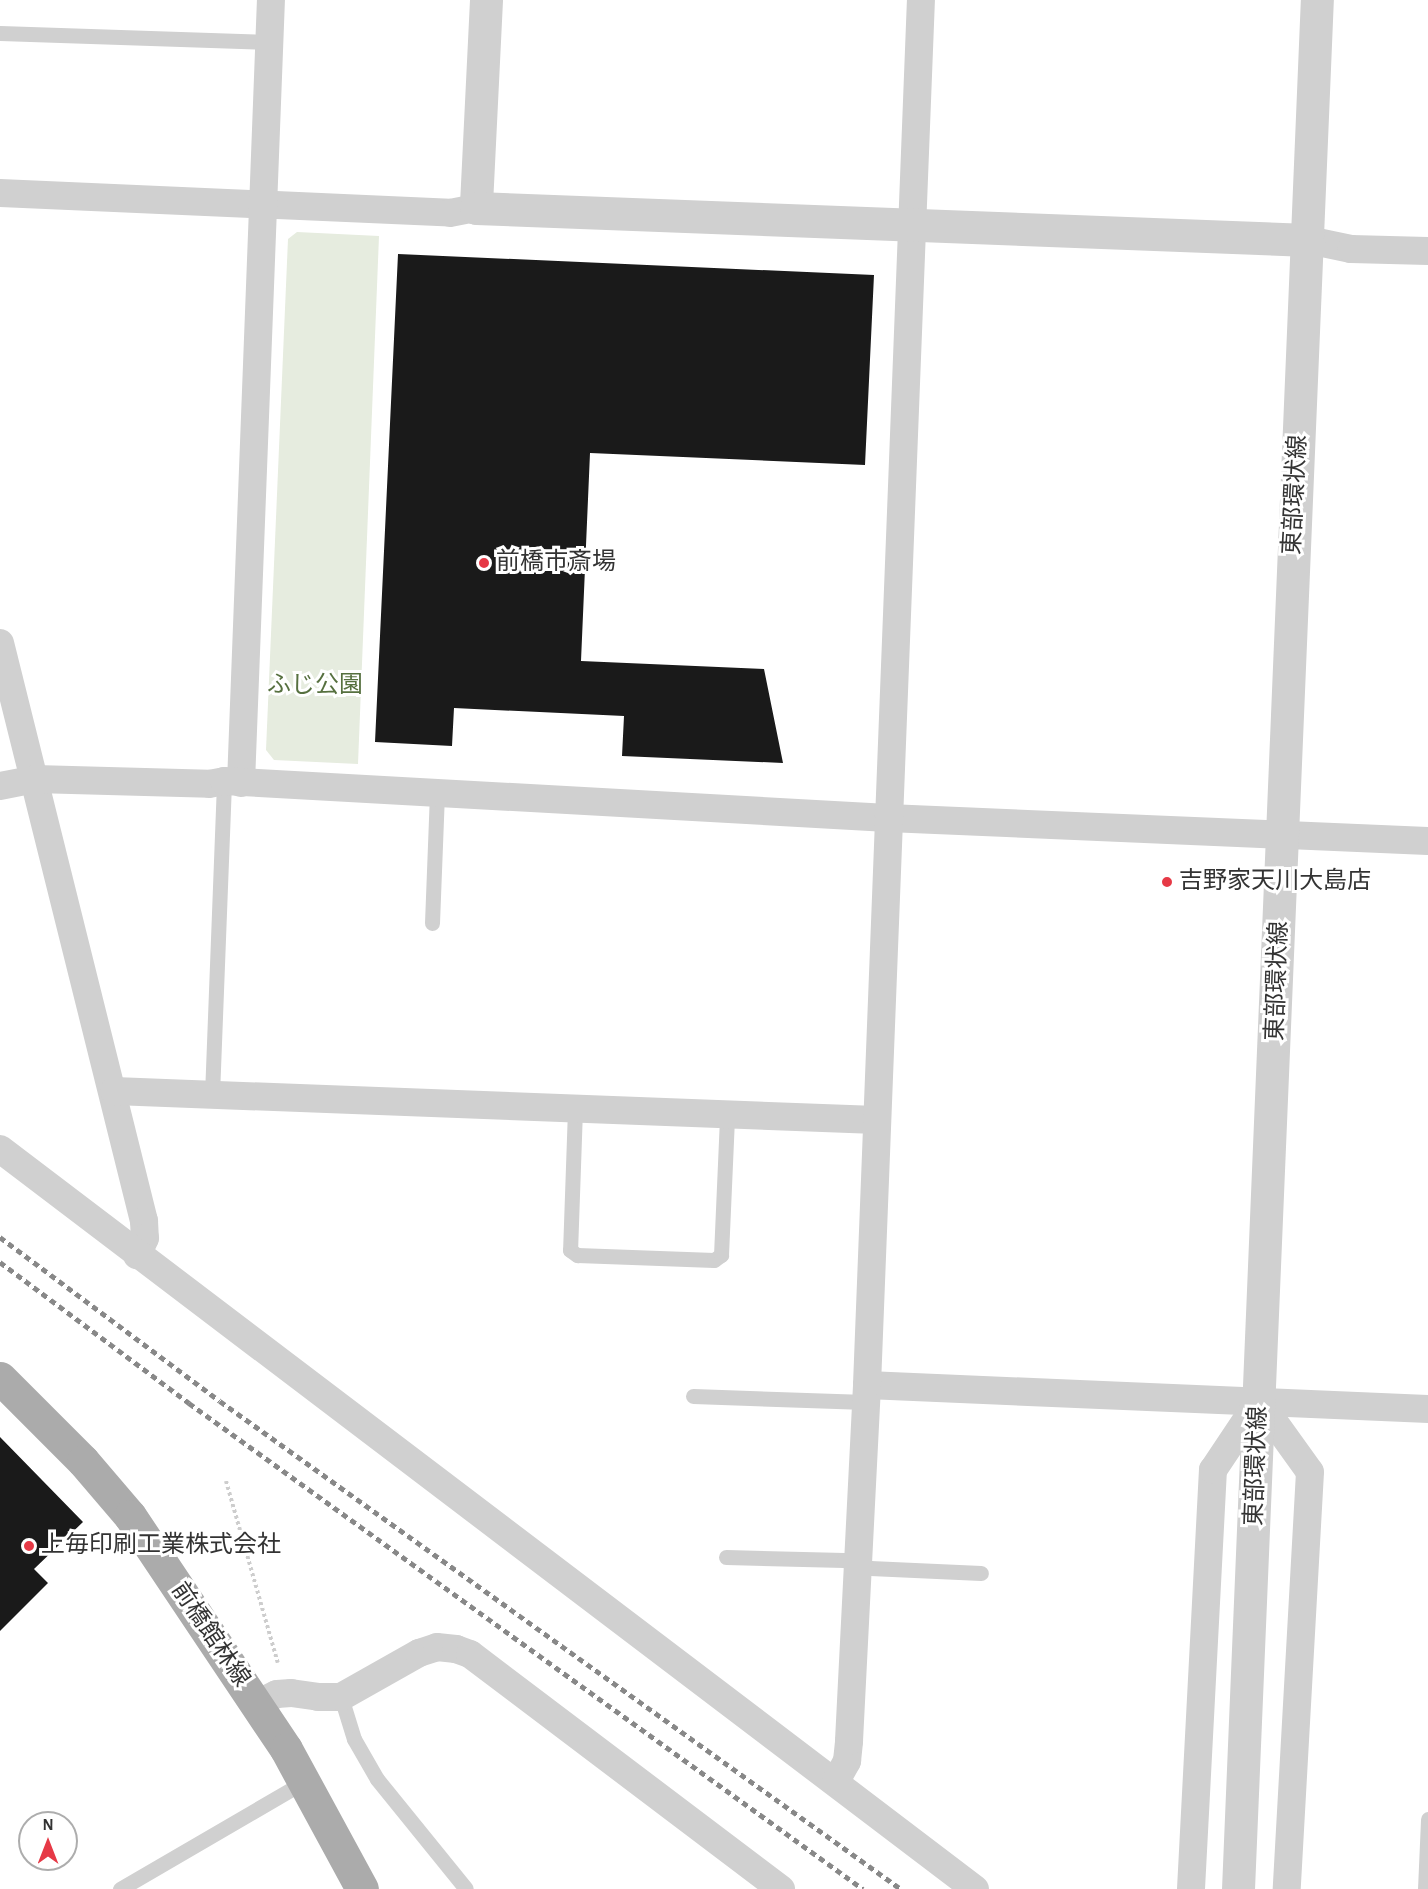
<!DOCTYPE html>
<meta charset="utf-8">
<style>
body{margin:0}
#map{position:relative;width:1428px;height:1889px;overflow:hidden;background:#fff;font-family:"Alegreya Sans","Noto Sans JP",sans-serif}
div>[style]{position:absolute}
.green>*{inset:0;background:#e6ecdf}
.building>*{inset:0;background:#1a1a1a}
.path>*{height:4px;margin-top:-2px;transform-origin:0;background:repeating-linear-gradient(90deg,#cdcdcd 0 3px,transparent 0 6px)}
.service>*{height:15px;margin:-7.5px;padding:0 7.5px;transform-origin:7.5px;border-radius:7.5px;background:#d0d0d0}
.minor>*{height:28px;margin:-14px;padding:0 14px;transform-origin:14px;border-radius:14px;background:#d0d0d0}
.tertiary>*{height:33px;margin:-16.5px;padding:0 16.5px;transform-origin:16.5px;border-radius:16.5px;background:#d0d0d0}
.primary>*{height:33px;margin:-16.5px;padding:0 16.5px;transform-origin:16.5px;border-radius:16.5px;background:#ababab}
.rail>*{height:4.5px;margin-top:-2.25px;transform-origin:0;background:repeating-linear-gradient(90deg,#888 0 6px,transparent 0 10.5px)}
.dots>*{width:16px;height:16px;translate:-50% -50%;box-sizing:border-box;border:3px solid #fff;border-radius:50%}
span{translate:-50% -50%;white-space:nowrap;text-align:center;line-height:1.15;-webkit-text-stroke:6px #fff;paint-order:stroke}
.street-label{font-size:24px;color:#333}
.poi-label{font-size:24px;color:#333}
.left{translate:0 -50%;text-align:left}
.park-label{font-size:24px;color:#56703f}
.north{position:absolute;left:18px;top:1811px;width:60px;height:60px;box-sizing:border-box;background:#fff;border:2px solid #adadad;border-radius:50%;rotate:0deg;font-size:16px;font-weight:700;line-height:24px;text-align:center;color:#333}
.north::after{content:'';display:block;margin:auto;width:21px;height:27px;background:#e63946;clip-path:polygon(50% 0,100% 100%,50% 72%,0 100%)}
</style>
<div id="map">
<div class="green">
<div style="clip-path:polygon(297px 232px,379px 236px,358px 764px,274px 760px,266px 750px,288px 239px)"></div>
</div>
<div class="building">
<div style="clip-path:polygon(398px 254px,874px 275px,865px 465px,590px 453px,581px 661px,764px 669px,783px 763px,622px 756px,624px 716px,454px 708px,452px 746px,375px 742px)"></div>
<div style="clip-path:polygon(0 1437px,83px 1522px,34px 1569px,48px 1583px,0 1631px)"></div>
</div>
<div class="path">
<div style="left:226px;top:1481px;width:189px;rotate:74.1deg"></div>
</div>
<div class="service">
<div style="left:0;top:33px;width:270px;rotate:1.9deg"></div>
<div style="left:432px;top:923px;width:132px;rotate:-87.8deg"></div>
<div style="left:212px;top:1095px;width:314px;rotate:-87.8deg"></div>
<div style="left:575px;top:1109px;width:141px;rotate:92deg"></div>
<div style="left:570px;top:1250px;width:9px;rotate:36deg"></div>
<div style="left:577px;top:1255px;width:137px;rotate:2.1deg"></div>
<div style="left:714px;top:1260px;width:9px;rotate:-36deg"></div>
<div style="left:721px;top:1255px;width:139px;rotate:-87.5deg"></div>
<div style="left:693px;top:1396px;width:173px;rotate:2deg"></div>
<div style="left:726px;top:1557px;width:118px;rotate:1.5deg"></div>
<div style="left:844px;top:1560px;width:27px;rotate:17deg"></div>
<div style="left:870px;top:1568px;width:111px;rotate:2.6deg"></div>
<div style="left:341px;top:1697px;width:44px;rotate:72.8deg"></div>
<div style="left:354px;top:1739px;width:46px;rotate:60.1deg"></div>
<div style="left:377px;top:1779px;width:141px;rotate:51deg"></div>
<div style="left:120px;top:1889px;width:213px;rotate:-30.2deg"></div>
<div style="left:1425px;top:1889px;width:70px;rotate:-87.5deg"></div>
</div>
<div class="minor">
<div style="left:0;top:193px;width:450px;rotate:2.5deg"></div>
<div style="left:450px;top:213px;width:26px;rotate:-11deg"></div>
<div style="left:1308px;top:240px;width:44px;rotate:11.8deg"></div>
<div style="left:1351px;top:249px;width:77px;rotate:1.5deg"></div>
<div style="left:0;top:643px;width:596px;rotate:76.01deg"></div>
<div style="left:144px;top:1221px;width:17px;rotate:87deg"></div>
<div style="left:145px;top:1238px;width:19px;rotate:115deg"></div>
<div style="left:241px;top:783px;width:784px;rotate:-87.81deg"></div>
<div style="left:0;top:786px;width:36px;rotate:-11deg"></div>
<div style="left:35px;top:779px;width:174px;rotate:1.6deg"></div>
<div style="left:209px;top:784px;width:15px;rotate:-11deg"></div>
<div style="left:224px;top:781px;width:665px;rotate:3.19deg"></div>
<div style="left:888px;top:818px;width:540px;rotate:2.44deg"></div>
<div style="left:114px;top:1091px;width:763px;rotate:2.18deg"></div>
<div style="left:0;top:1149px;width:1224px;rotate:37.2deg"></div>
<div style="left:867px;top:1385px;width:562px;rotate:2.45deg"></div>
<div style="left:257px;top:1704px;width:22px;rotate:-27deg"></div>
<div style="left:277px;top:1694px;width:14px;rotate:-4deg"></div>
<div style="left:291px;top:1693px;width:27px;rotate:8deg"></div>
<div style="left:318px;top:1697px;width:23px"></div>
<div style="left:341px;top:1697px;width:90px;rotate:-29.4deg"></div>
<div style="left:419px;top:1653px;width:19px;rotate:-18deg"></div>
<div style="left:437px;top:1647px;width:19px;rotate:6deg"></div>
<div style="left:456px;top:1649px;width:15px;rotate:20deg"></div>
<div style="left:470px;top:1654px;width:390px;rotate:37.1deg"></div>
<div style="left:836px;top:1781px;width:23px;rotate:-61deg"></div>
<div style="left:847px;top:1761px;width:20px;rotate:-84deg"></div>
<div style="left:849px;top:1741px;width:356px;rotate:-87.1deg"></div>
<div style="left:867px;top:1385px;width:1386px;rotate:-87.77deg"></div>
<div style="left:1191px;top:1889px;width:420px;rotate:-87deg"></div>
<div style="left:1213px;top:1470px;width:83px;rotate:-56.3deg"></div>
<div style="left:1259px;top:1401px;width:87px;rotate:54.3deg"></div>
<div style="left:1310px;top:1472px;width:418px;rotate:93.2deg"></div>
</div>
<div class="tertiary">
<div style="left:486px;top:0;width:208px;rotate:92.8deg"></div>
<div style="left:476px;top:208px;width:833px;rotate:2.2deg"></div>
<div style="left:1238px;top:1889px;width:1891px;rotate:-87.61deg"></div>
</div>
<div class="primary">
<div style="left:0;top:1378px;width:117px;rotate:45deg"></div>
<div style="left:83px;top:1461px;width:72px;rotate:49.5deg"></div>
<div style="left:130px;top:1516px;width:280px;rotate:56.2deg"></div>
<div style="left:286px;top:1749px;width:159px;rotate:61.5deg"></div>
</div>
<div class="rail">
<div style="left:0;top:1237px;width:274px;rotate:36.7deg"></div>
<div style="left:220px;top:1401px;width:838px;rotate:35.63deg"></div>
<div style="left:0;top:1262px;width:236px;rotate:36.7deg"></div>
<div style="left:189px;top:1403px;width:831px;rotate:35.79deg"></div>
</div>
<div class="dots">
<div style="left:484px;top:563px;background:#e63946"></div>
<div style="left:1167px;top:882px;background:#e63946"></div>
<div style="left:29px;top:1546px;background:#e63946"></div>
</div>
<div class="street-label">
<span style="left:1296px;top:495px;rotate:-87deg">東部環状線</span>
<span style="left:1278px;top:981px;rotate:-88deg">東部環状線</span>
<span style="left:1257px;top:1466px;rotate:-88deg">東部環状線</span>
<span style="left:210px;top:1635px;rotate:56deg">前橋館林線</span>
</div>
<div class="poi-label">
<span class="left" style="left:496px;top:563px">前橋市斎場</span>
<span class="left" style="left:1179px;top:882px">吉野家天川大島店</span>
<span class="left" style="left:41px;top:1546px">上毎印刷工業株式会社</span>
</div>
<div class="park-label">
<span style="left:315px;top:686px">ふじ公園</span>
</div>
<div class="north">N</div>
</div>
